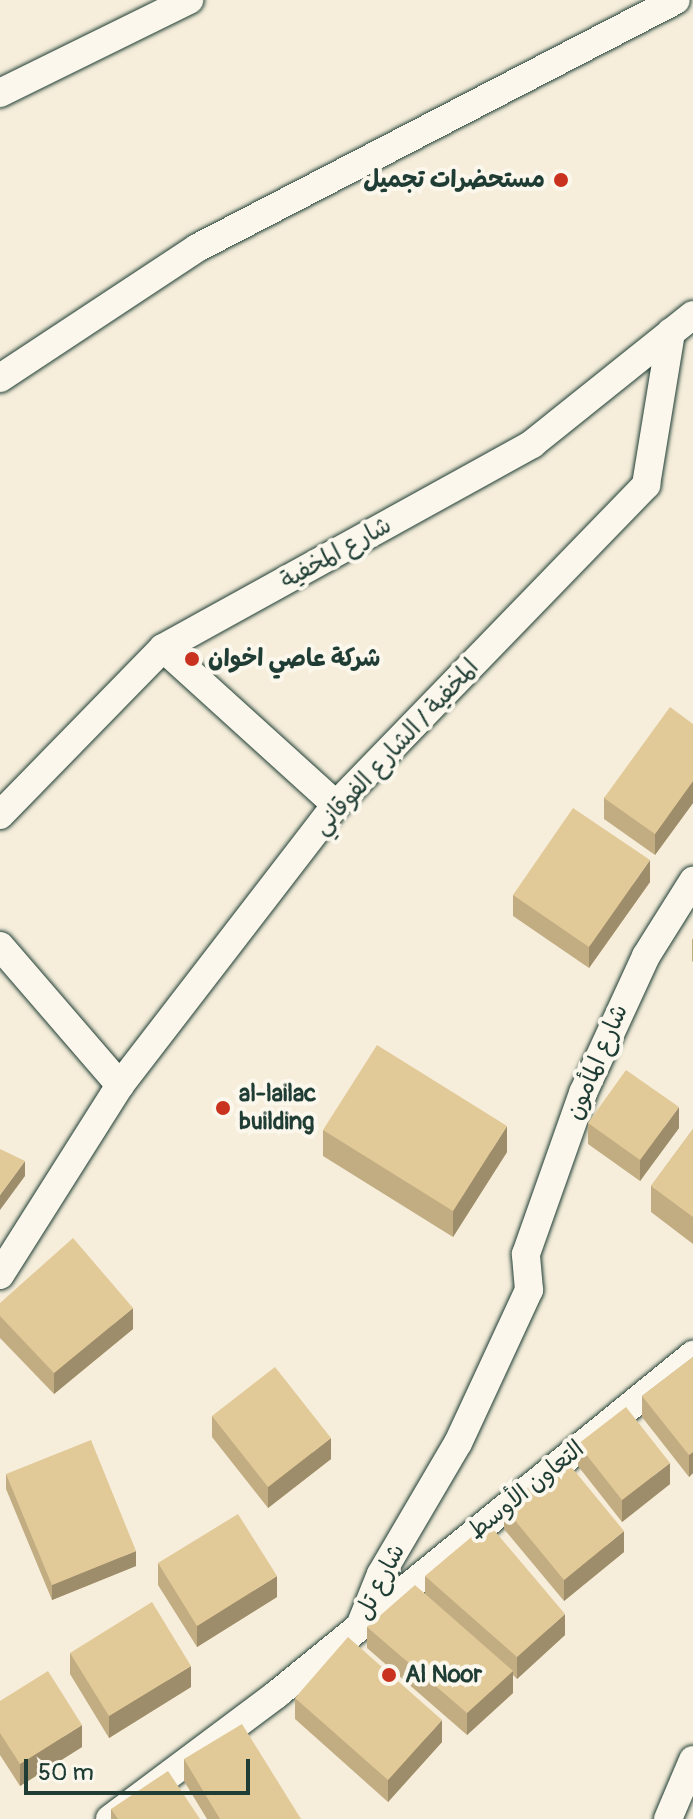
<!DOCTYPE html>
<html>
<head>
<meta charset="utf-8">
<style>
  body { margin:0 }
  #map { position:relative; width:693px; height:1819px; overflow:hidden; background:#f6eedb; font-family:Pangolin,"Playpen Sans Arabic",sans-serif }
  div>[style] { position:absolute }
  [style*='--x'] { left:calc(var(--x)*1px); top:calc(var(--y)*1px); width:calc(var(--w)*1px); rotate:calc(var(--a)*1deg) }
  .roads { filter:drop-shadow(0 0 2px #1f3d34) drop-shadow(0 0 2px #1f3d34) }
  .street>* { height:28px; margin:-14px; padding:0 14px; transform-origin:14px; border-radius:14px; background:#fbf7ec }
  .wall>* { inset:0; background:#c2ad83 }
  .shaded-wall>* { inset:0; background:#9e8d6a }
  .building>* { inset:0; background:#e2c998 }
  .dots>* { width:22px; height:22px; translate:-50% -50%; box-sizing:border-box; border:4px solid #fbf7ec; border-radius:50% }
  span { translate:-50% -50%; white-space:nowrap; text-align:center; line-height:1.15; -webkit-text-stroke:8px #fbf7ec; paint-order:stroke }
  .poi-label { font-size:24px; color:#1f3d34; font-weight:700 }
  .right { translate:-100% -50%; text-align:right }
  .left { translate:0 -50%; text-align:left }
  .street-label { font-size:24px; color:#1f3d34 }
  .scale { position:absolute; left:24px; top:1759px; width:226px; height:36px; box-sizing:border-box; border:4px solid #1f3d34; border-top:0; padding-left:10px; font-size:24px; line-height:28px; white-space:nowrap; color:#1f3d34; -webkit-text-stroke:6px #fbf7ec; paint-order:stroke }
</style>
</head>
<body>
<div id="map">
  <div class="roads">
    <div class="street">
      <i style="--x:0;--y:93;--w:211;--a:-26.2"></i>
      <i style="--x:0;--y:378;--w:236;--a:-33.4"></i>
      <i style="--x:197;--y:248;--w:539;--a:-27.37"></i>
      <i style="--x:163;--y:648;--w:234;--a:42.2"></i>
      <i style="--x:0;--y:815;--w:233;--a:-45.7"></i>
      <i style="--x:163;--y:648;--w:422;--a:-28.9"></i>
      <i style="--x:532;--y:444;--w:206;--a:-38.7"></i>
      <i style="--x:0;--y:946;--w:184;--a:49.2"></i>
      <i style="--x:0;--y:1275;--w:225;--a:-57.7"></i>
      <i style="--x:120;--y:1085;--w:354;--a:-52.4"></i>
      <i style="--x:336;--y:805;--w:446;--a:-45.9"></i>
      <i style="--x:646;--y:485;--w:155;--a:-80.7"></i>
      <i style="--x:360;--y:1626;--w:56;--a:-68"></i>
      <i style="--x:381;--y:1574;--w:152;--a:-59.6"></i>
      <i style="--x:458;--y:1443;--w:169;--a:-65.1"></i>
      <i style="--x:529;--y:1290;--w:36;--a:-95"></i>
      <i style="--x:526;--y:1254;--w:171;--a:-70.5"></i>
      <i style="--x:583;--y:1093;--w:151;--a:-65.3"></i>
      <i style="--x:646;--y:956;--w:89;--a:-57.9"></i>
      <i style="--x:110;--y:1819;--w:209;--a:-36.8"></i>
      <i style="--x:277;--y:1694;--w:537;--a:-39.18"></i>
      <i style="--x:668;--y:1819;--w:64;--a:-67"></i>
    </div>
  </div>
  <div class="wall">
    <i style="clip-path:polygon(693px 724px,693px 803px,655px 855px,604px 819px,604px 798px)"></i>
    <i style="clip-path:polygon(650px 882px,589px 968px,513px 916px,513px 895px)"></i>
    <i style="clip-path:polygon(693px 938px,693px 962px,692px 961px,692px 940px)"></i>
    <i style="clip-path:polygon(588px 1123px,679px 1128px,640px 1181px,588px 1144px)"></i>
    <i style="clip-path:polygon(693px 1129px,693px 1244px,651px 1212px,651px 1186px)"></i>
    <i style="clip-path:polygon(323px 1130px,507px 1152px,453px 1237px,323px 1156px)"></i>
    <i style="clip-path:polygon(0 1303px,133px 1329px,54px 1394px,0 1338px)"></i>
    <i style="clip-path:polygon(693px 1357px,693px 1473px,689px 1477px,642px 1417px,642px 1396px)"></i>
    <i style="clip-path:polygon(212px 1416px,331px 1459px,268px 1508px,212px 1437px)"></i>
    <i style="clip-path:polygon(578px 1444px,670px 1484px,622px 1522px,578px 1466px)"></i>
    <i style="clip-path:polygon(6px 1474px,136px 1566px,52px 1600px,6px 1489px)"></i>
    <i style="clip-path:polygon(504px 1507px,624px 1552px,564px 1601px,504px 1529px)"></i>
    <i style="clip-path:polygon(158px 1563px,277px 1597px,197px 1647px,158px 1585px)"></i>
    <i style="clip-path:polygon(425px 1576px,565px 1635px,517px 1679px,513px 1675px,513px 1693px,467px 1735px,367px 1648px,367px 1627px,425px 1594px)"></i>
    <i style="clip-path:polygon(70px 1653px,191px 1687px,109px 1738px,70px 1674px)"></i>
    <i style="clip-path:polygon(295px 1698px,442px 1742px,388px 1802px,295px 1719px)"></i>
    <i style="clip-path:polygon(0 1701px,82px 1747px,20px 1786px,0 1755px)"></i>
    <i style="clip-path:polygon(184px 1759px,301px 1819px,207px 1819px,184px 1781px)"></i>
    <i style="clip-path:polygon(111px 1809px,200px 1819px,111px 1819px)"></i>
  </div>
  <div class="shaded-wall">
    <i style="clip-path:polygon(693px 781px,693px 803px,655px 855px,655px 834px)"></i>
    <i style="clip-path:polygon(650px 860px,650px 882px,589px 968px,589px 947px)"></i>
    <i style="clip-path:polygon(679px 1107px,679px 1128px,640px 1181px,640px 1160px)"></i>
    <i style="clip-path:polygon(507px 1126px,507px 1152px,453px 1237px,453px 1211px)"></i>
    <i style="clip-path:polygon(25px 1161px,25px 1176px,0 1210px,0 1195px)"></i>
    <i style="clip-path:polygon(133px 1308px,133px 1329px,54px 1394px,54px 1373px)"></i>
    <i style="clip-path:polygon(331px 1438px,331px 1459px,268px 1508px,268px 1487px)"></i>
    <i style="clip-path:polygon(693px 1452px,693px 1473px,689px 1477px,689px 1455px)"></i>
    <i style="clip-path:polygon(670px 1463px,670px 1484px,622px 1522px,622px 1500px)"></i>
    <i style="clip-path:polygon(624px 1531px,624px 1552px,564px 1601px,564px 1580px)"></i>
    <i style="clip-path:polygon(136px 1551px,136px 1566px,52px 1600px,52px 1585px)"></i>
    <i style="clip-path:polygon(277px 1576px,277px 1597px,197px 1647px,197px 1626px)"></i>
    <i style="clip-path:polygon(565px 1614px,565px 1635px,517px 1679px,517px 1657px)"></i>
    <i style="clip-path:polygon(191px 1666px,191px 1687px,109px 1738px,109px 1716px)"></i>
    <i style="clip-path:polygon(513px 1671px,513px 1693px,467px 1735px,467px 1713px)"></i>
    <i style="clip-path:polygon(442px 1720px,442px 1742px,388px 1802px,388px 1780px)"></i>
    <i style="clip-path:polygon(82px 1725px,82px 1747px,20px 1786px,20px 1764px)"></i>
  </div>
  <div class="building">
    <i style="clip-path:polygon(670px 707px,693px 724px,693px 781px,655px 834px,604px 798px)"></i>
    <i style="clip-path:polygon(573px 808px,650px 860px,589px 947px,513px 895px)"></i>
    <i style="clip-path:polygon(377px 1045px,507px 1126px,453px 1211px,323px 1130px)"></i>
    <i style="clip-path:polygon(626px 1070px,679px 1107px,640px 1160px,588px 1123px)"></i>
    <i style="clip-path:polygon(693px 1129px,693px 1217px,651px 1186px)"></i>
    <i style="clip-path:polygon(0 1149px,25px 1161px,0 1195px)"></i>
    <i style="clip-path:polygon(73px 1238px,133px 1308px,54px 1373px,0 1316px,0 1303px)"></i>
    <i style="clip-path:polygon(693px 1357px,693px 1452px,689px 1455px,642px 1396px)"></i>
    <i style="clip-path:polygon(275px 1367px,331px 1438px,268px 1487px,212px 1416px)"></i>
    <i style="clip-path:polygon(626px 1407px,670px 1463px,622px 1500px,578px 1444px)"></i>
    <i style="clip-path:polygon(91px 1440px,136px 1551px,52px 1585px,6px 1474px)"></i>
    <i style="clip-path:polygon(564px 1458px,624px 1531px,564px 1580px,504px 1507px)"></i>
    <i style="clip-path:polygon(238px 1514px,277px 1576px,197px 1626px,158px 1563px)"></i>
    <i style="clip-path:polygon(488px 1523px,565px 1614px,517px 1657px,425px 1576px)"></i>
    <i style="clip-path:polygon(415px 1585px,513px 1671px,467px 1713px,367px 1627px)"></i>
    <i style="clip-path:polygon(152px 1602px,191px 1666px,109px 1716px,70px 1653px)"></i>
    <i style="clip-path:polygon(348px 1637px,442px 1720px,388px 1780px,295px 1698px)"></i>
    <i style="clip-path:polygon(48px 1671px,82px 1725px,20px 1764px,0 1733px,0 1701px)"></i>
    <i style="clip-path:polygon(242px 1724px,301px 1819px,220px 1819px,184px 1759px)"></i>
    <i style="clip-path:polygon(168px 1771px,200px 1819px,118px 1819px,111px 1809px)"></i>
  </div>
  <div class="dots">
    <i style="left:561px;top:180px;background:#c8321e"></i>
    <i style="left:192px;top:659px;background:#c8321e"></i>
    <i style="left:223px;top:1108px;background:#c8321e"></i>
    <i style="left:389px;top:1675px;background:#c8321e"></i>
  </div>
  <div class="poi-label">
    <span class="right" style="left:545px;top:180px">مستحضرات تجميل</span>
    <span class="left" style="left:208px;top:659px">شركة عاصي اخوان</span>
    <span class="left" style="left:239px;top:1108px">al-lailac<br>building</span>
    <span class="left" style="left:405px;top:1675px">Al Noor</span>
  </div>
  <div class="street-label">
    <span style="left:336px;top:553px;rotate:-29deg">شارع المخفية</span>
    <span style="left:396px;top:747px;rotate:-47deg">المخفية / الشارع الفوقاني</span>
    <span style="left:597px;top:1062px;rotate:-67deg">شارع المأمون</span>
    <span style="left:526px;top:1490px;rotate:-39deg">التعاون الأوسط</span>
    <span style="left:380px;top:1582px;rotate:-63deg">شارع تل</span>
  </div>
  <div class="scale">50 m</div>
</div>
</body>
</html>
